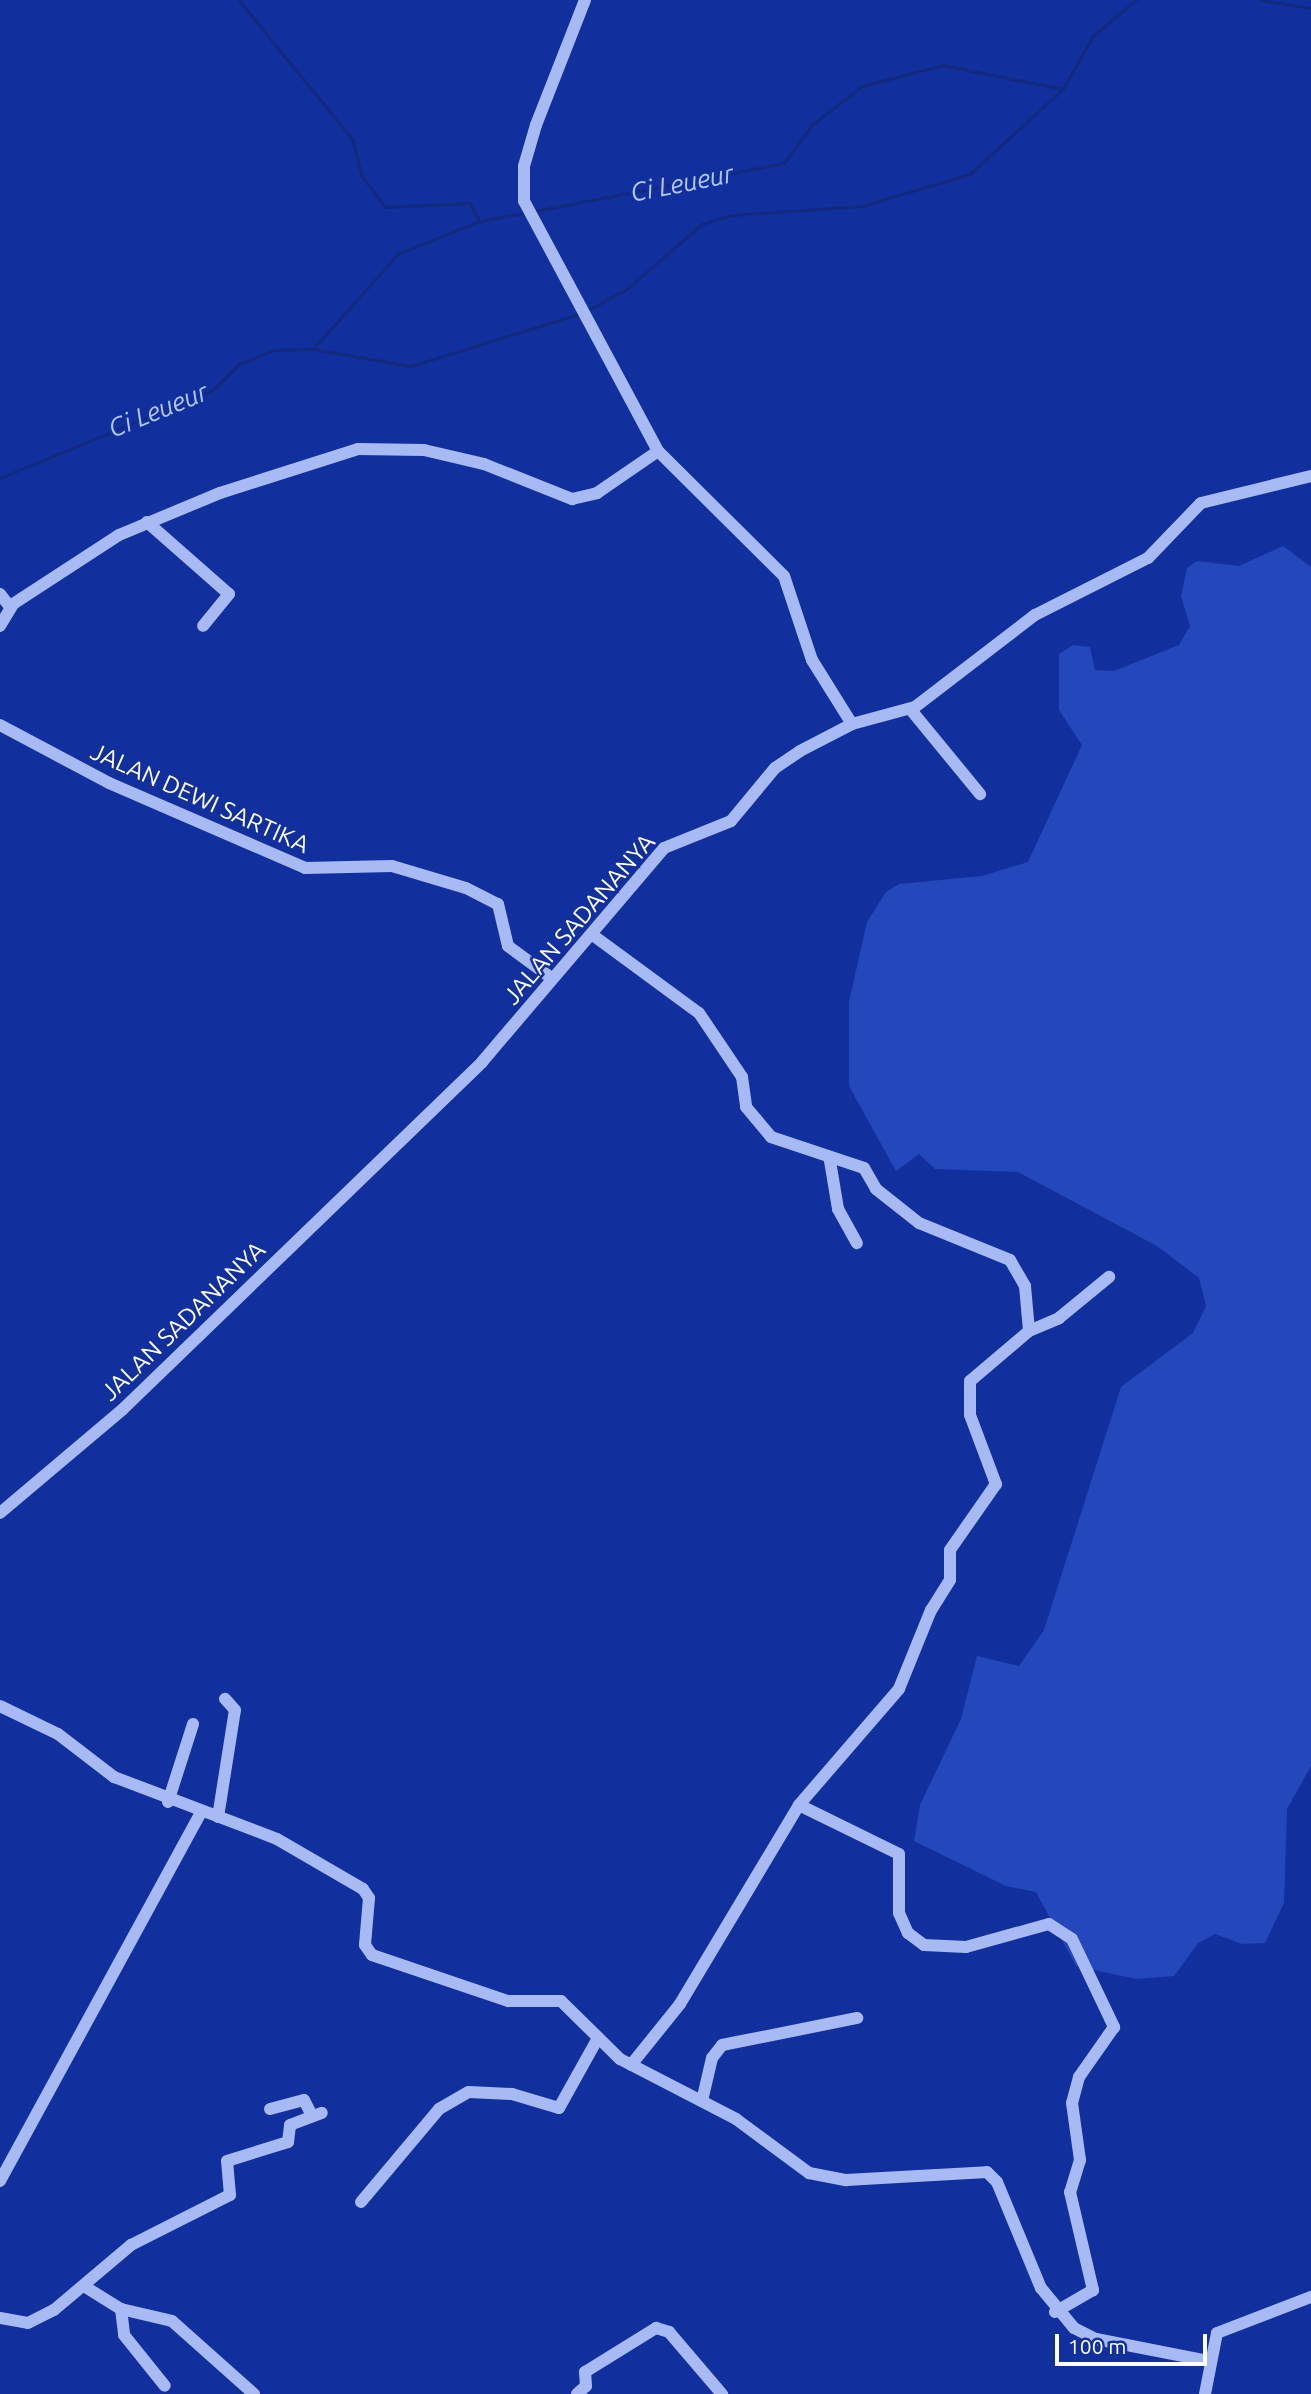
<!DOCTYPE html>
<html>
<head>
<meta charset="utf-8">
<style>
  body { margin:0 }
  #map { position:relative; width:1311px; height:2394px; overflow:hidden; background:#12309d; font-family:Ubuntu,sans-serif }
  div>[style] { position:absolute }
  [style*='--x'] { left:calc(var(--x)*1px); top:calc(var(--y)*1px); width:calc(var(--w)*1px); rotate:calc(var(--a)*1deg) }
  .green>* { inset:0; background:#2547bc }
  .stream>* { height:2.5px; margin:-1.25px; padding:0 1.25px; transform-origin:1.25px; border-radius:1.25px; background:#12297e }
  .minor>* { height:12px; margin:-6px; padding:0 6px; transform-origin:6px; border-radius:6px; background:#a8baf4 }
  span { translate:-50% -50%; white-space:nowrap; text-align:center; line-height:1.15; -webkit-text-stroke:5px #12309d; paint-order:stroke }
  .street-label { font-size:24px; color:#fff }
  .water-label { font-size:26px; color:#b5c5fb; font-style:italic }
  .scale { position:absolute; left:1055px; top:2334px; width:152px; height:32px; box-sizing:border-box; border:4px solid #fff; border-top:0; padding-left:9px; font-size:21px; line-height:24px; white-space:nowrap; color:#fff; -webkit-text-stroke:5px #12309d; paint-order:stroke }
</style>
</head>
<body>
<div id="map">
  <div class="green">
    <i style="clip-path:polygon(1283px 546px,1311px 567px,1311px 1766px,1287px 1809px,1284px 1903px,1265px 1943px,1242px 1944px,1215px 1934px,1198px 1943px,1174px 1976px,1136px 1979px,1076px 1966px,1036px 1892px,1006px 1886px,914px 1841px,920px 1805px,961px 1719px,977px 1656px,1019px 1666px,1044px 1630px,1121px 1387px,1193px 1333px,1206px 1306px,1199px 1278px,1157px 1246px,1018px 1172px,935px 1169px,919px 1154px,896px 1171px,849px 1086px,849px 1002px,867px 922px,886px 892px,899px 884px,982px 876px,1028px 862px,1082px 745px,1059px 710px,1059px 654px,1073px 645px,1090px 647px,1095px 670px,1114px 671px,1179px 645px,1190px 626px,1181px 596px,1187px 568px,1197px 561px,1239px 566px)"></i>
  </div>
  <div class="stream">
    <i style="--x:239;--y:0;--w:181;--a:50.8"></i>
    <i style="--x:353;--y:140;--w:37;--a:76"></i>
    <i style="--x:362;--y:176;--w:39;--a:53"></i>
    <i style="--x:385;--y:207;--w:85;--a:-2.7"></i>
    <i style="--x:470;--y:203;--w:21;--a:61"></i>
    <i style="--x:1261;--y:0;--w:51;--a:9.1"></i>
    <i style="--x:535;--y:211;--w:254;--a:-10.9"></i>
    <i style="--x:784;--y:163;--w:47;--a:-53.6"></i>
    <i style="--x:812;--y:125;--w:63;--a:-38"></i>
    <i style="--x:862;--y:86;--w:84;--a:-14.5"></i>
    <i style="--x:943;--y:65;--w:122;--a:11.3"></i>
    <i style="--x:588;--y:310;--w:44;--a:-28.3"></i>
    <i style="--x:627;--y:289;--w:99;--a:-40.9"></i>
    <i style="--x:702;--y:224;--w:31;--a:-17"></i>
    <i style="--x:732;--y:215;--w:130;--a:-4"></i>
    <i style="--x:862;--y:206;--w:113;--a:-16.5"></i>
    <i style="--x:970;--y:174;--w:126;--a:-42.4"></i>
    <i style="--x:1063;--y:89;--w:61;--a:-60.5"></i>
    <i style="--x:1093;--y:36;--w:56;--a:-39.9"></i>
    <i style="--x:313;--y:349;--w:127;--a:-48.2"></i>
    <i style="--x:398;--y:254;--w:88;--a:-21.9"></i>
    <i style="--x:480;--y:221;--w:46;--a:-10.1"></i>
    <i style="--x:0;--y:478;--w:230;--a:-22.4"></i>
    <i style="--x:213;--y:390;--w:35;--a:-45"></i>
    <i style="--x:238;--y:365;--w:38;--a:-23"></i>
    <i style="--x:273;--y:350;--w:40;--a:-1.4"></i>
    <i style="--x:313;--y:349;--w:99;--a:9.8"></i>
    <i style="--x:411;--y:366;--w:176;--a:-17.2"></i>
  </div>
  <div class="minor">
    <i style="--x:585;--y:0;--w:134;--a:111.4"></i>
    <i style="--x:536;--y:125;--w:43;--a:106.3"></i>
    <i style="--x:524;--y:166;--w:35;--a:90"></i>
    <i style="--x:524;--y:201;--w:284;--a:61.8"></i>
    <i style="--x:658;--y:451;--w:177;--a:44.8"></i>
    <i style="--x:784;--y:576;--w:89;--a:71.6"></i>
    <i style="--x:812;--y:660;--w:75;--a:58"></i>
    <i style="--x:147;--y:522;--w:109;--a:41.3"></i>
    <i style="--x:229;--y:594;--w:41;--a:129.1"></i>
    <i style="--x:0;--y:594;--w:16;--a:52"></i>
    <i style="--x:0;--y:626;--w:26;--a:-59"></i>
    <i style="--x:13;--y:604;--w:126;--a:-33.1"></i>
    <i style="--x:119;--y:535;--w:109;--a:-22.6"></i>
    <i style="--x:220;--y:493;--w:145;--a:-17.7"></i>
    <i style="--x:358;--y:449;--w:66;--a:0.9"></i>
    <i style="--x:424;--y:450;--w:62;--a:13.1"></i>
    <i style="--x:484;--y:464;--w:95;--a:21.7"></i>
    <i style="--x:572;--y:499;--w:26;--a:-13"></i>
    <i style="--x:597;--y:493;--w:74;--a:-34.5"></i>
    <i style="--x:911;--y:710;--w:109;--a:50.6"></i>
    <i style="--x:0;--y:725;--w:123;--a:28"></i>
    <i style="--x:109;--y:783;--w:214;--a:23.4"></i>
    <i style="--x:305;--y:868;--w:87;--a:-1.3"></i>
    <i style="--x:392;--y:866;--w:77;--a:16.6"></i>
    <i style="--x:466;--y:888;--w:36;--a:27"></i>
    <i style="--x:498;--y:904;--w:43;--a:76.6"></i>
    <i style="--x:508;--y:946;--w:52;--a:36.4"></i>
    <i style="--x:594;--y:936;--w:130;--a:36.3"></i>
    <i style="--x:699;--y:1013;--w:77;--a:56.1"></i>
    <i style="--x:742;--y:1077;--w:30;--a:82"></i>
    <i style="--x:746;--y:1107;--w:39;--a:50"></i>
    <i style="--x:771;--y:1137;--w:98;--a:18.4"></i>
    <i style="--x:864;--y:1168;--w:24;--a:60"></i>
    <i style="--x:876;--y:1189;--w:55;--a:38.3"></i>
    <i style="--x:919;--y:1223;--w:98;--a:22.1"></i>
    <i style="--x:1010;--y:1260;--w:30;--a:60"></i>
    <i style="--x:1025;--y:1286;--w:45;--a:84.9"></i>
    <i style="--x:1029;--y:1331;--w:77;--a:139.7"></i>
    <i style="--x:970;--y:1381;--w:34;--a:90"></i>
    <i style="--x:970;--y:1415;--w:74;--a:69.4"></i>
    <i style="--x:996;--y:1484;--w:80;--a:124.9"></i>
    <i style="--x:950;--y:1550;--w:30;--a:90"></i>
    <i style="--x:950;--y:1580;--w:36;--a:122"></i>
    <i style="--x:931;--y:1610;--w:85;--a:112.1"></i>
    <i style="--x:899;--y:1689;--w:153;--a:130.8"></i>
    <i style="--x:799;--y:1805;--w:232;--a:120.9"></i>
    <i style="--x:680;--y:2004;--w:78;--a:128.8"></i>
    <i style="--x:830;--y:1161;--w:49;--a:80.5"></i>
    <i style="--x:838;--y:1209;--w:39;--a:61"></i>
    <i style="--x:1029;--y:1331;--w:33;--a:-23"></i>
    <i style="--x:1059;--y:1318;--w:65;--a:-39.4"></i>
    <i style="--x:0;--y:1513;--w:161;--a:-40.2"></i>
    <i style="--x:123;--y:1409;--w:499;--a:-44"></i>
    <i style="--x:482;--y:1062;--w:281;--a:-49.6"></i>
    <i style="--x:664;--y:848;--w:72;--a:-21.9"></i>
    <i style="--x:731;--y:821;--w:69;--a:-50.3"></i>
    <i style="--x:775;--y:768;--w:30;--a:-34"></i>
    <i style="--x:800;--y:751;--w:59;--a:-27.4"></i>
    <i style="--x:852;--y:724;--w:65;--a:-15.1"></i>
    <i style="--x:915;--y:707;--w:151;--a:-37.5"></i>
    <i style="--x:1035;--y:615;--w:127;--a:-26.8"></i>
    <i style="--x:1148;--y:558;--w:76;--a:-46.1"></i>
    <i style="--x:1201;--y:503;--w:113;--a:-13.8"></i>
    <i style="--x:0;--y:1706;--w:64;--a:25.8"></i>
    <i style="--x:58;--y:1734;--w:71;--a:37.5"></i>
    <i style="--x:114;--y:1777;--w:174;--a:20.8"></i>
    <i style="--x:277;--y:1839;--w:99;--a:30.2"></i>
    <i style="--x:363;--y:1889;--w:11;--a:56"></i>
    <i style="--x:369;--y:1898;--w:47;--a:94.9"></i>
    <i style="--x:365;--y:1945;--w:12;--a:55"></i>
    <i style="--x:372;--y:1955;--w:144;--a:18.7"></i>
    <i style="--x:508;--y:2001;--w:53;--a:0"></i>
    <i style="--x:561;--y:2001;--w:83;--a:44.5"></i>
    <i style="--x:620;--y:2059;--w:131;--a:27.3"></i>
    <i style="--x:736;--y:2119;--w:91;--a:36.5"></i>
    <i style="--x:809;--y:2173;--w:38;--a:11"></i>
    <i style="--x:846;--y:2180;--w:141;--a:-3.2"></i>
    <i style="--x:987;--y:2172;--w:14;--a:45"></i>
    <i style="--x:997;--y:2182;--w:115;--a:67.5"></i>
    <i style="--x:1041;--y:2288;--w:52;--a:50.5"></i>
    <i style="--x:1074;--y:2328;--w:25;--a:27"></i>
    <i style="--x:1096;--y:2339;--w:114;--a:11.1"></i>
    <i style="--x:168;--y:1802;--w:82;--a:-72.2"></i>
    <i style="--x:799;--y:1805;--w:111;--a:26.1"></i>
    <i style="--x:899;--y:1854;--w:59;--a:90"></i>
    <i style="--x:899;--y:1913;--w:22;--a:66"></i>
    <i style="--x:908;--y:1933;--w:20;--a:37"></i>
    <i style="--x:924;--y:1945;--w:42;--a:2.7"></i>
    <i style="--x:966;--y:1947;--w:86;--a:-15.5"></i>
    <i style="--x:1049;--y:1924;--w:27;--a:33"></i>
    <i style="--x:1072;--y:1939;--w:98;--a:64.5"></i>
    <i style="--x:1114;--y:2027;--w:61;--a:125"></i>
    <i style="--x:1079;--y:2077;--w:27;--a:105"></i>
    <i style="--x:1072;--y:2103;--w:58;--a:82"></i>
    <i style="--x:1080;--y:2160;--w:34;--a:107"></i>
    <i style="--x:1070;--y:2192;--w:101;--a:76.8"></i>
    <i style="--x:1093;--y:2290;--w:44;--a:149.9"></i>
    <i style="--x:218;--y:1817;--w:108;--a:-81"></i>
    <i style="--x:235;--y:1710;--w:15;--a:-132"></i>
    <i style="--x:702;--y:2101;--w:44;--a:-76.9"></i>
    <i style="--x:712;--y:2058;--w:16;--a:-52"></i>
    <i style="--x:722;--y:2045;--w:138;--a:-11.3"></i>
    <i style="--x:270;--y:2109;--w:35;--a:-15"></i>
    <i style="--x:304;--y:2100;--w:18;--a:63"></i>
    <i style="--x:0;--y:2181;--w:420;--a:-61.4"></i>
    <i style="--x:361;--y:2202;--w:121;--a:-50"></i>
    <i style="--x:439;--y:2109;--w:34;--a:-30"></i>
    <i style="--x:469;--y:2092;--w:43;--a:2.7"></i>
    <i style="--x:512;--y:2094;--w:49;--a:16.6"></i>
    <i style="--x:559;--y:2108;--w:80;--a:-60.9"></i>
    <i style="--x:87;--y:2288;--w:40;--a:32"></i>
    <i style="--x:121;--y:2309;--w:52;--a:13.2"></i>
    <i style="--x:172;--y:2321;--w:110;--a:41.7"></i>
    <i style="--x:121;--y:2309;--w:26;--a:83"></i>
    <i style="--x:124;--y:2335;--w:65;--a:51.2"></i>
    <i style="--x:0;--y:2318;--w:28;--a:10"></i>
    <i style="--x:28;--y:2323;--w:29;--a:-27"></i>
    <i style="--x:54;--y:2310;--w:101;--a:-40.2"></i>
    <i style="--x:131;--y:2245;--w:111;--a:-26.8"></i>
    <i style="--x:230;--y:2195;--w:34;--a:-95"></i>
    <i style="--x:227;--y:2161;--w:64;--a:-17.3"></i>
    <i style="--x:288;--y:2142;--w:17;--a:-83"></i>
    <i style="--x:290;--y:2125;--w:34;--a:-21"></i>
    <i style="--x:577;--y:2394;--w:12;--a:-42"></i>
    <i style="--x:586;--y:2386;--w:14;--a:-94"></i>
    <i style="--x:585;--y:2372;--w:84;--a:-31.8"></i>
    <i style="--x:656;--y:2328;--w:14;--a:17"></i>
    <i style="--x:669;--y:2332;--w:82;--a:49.5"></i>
    <i style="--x:1205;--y:2394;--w:62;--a:-78.9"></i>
    <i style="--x:1217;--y:2333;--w:101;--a:-21"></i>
  </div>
  <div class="street-label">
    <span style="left:200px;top:798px;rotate:24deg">JALAN DEWI SARTIKA</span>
    <span style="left:579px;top:919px;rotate:-49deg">JALAN SADANANYA</span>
    <span style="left:183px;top:1321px;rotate:-44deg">JALAN SADANANYA</span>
  </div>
  <div class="water-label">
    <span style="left:682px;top:183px;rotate:-11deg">Ci Leueur</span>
    <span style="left:158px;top:410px;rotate:-22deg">Ci Leueur</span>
  </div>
  <div class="scale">100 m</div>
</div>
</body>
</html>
